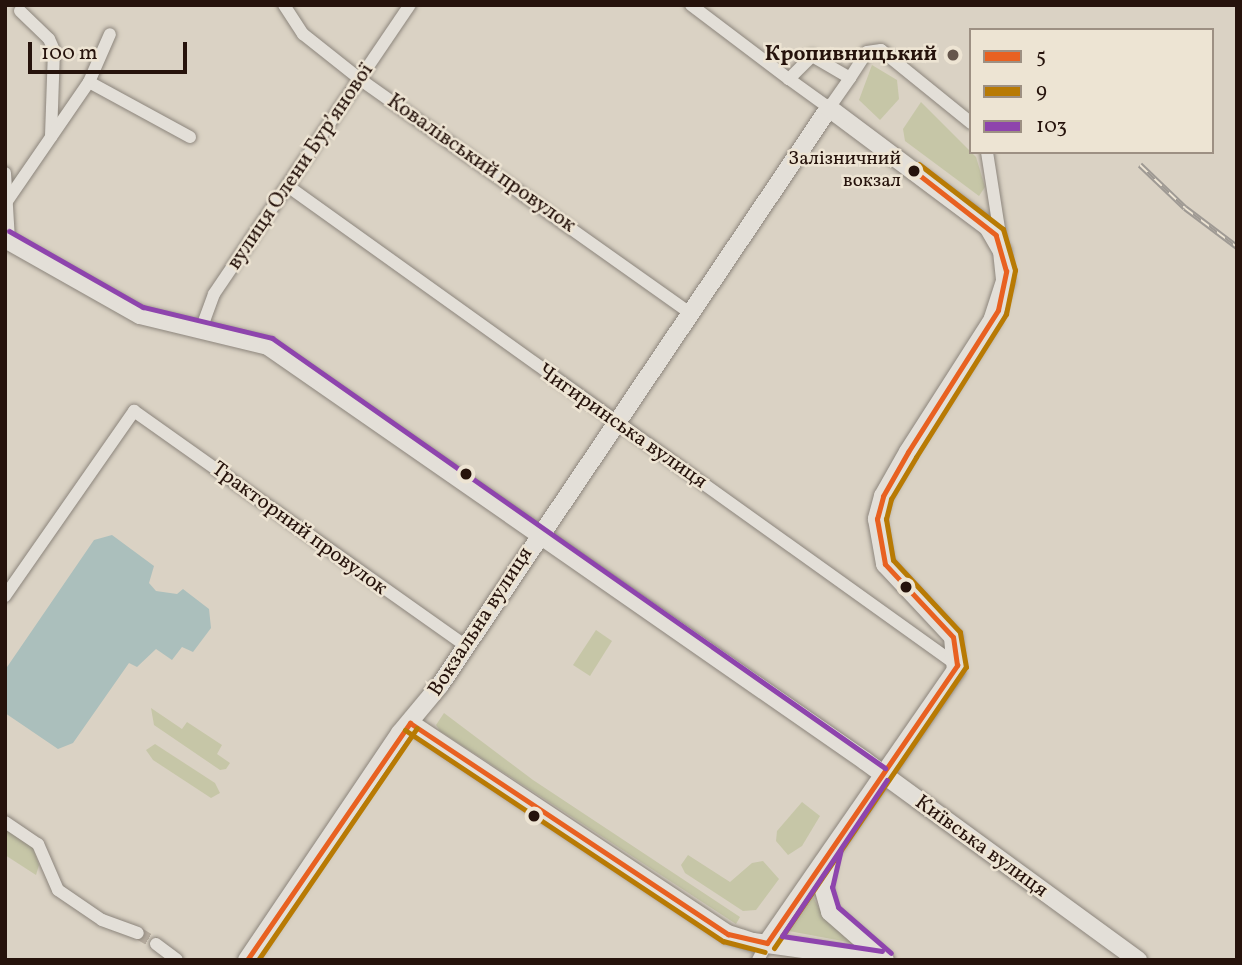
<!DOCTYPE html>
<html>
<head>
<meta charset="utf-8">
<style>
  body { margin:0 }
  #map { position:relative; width:1242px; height:965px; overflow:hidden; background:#dad2c4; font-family:Vollkorn,serif }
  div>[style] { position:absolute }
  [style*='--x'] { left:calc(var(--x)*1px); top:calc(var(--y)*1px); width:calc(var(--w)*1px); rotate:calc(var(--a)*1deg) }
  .green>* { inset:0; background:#c6c6a7 }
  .water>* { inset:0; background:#abbfbc }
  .street-tunnel>* { height:12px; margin-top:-6px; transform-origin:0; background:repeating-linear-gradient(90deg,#b6ac9f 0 12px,transparent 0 18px) }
  .roads { filter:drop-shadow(0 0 2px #8c857c) drop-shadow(0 0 2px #8c857c) }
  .street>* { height:12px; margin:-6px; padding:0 6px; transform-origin:6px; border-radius:6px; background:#e3dfd8 }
  .secondary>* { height:18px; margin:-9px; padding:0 9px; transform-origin:9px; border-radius:9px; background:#e3dfd8 }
  .rail>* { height:6px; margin-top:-3px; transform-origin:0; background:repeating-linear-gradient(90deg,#ede4d3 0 10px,#9f9a94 0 20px); box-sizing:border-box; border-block:2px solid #9f9a94 }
  .bus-1>* { height:5px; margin:-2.5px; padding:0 2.5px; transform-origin:2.5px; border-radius:2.5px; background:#e86121 }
  .bus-2>* { height:5px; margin:-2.5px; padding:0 2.5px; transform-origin:2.5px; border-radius:2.5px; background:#b87a04 }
  .bus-3>* { height:5px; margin:-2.5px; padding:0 2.5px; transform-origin:2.5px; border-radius:2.5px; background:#8e44ad }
  .dots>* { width:19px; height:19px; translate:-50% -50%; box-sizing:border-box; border:4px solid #ede4d3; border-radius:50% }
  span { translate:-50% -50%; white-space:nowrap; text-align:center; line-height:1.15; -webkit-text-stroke:5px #ede4d3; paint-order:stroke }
  .bus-label { font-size:19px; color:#26130c }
  .right { translate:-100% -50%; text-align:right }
  .poi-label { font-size:21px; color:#26130c; font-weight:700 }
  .street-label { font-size:21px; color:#26130c }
  .frame { position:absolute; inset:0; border:7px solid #26130c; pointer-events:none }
  .legend { position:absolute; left:969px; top:28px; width:245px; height:126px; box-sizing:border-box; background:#ede4d3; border:2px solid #9d9083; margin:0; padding:9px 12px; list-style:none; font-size:21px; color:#26130c }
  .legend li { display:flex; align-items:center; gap:14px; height:35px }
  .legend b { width:35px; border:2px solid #9d9083 }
  .scale { position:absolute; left:28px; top:42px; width:159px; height:32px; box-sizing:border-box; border:4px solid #26130c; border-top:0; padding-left:9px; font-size:21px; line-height:24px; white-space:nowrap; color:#26130c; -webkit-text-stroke:5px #ede4d3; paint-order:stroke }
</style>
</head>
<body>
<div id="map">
  <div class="green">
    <i style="clip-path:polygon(872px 65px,897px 80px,899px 99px,880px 120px,859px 100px)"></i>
    <i style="clip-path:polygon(921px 102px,976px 157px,985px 187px,979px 196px,905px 141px,903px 129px)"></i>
    <i style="clip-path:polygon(596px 630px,612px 641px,590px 676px,573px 665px)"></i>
    <i style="clip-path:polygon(151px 708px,182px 729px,187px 722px,222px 745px,217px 754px,230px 763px,226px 769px,220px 770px,154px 725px)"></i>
    <i style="clip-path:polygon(444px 713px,533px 780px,740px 917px,736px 924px,440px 731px,436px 725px)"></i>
    <i style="clip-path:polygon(155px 744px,215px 783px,220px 793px,211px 798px,153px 760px,146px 750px)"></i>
    <i style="clip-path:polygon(802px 802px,820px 816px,802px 846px,788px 855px,776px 841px,777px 831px)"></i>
    <i style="clip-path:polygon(5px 826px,33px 848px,39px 865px,36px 875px,5px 855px)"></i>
    <i style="clip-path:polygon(688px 855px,730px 882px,752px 863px,763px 861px,779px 879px,756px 910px,743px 911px,685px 873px,681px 865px)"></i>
    <i style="clip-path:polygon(813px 897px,823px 916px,853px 943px,789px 931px)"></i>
  </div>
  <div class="water">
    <i style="clip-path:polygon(112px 535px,154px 566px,149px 583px,156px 591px,177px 594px,183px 589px,209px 609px,211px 628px,193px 652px,182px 647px,172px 660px,156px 649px,137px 667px,129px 663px,73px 743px,58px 749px,5px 713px,5px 670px,94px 540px)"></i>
  </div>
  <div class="street-tunnel">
    <i style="--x:138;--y:933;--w:21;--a:31"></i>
  </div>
  <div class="roads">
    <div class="street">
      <i style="--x:284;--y:5;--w:35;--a:57"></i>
      <i style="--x:303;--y:34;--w:74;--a:38.4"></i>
      <i style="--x:361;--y:80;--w:402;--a:35.3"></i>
      <i style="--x:691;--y:5;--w:123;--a:37.1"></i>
      <i style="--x:789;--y:79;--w:49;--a:35.9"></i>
      <i style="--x:829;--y:108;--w:37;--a:-55"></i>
      <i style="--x:850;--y:78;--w:44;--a:-149.9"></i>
      <i style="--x:812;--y:56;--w:33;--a:135"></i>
      <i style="--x:20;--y:11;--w:40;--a:44"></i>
      <i style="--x:49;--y:39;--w:12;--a:66"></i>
      <i style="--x:54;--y:50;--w:87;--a:92"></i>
      <i style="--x:850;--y:78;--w:31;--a:-57"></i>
      <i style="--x:867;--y:52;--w:14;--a:-8"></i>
      <i style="--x:881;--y:50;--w:116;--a:39"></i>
      <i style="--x:89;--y:82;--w:115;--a:28.6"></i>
      <i style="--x:987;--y:152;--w:97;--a:81.1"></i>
      <i style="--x:5;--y:173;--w:68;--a:86.6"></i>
      <i style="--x:289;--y:187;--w:821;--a:35.59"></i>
      <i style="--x:5;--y:204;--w:148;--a:-55.5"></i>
      <i style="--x:89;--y:82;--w:52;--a:-66.4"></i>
      <i style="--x:200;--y:332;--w:40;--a:-69.8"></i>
      <i style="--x:214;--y:294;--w:349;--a:-55.9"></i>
      <i style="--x:5;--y:596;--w:226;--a:-55.1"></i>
      <i style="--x:134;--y:411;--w:407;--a:35.3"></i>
      <i style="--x:5;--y:822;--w:40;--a:34"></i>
      <i style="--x:38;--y:844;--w:50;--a:66.5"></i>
      <i style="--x:58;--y:890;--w:53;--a:34.3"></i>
      <i style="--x:102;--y:920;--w:38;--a:20"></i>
      <i style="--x:156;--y:944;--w:26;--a:37"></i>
      <i style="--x:758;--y:960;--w:19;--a:-62"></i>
    </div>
    <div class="secondary">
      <i style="--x:5;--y:239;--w:155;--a:29.4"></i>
      <i style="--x:140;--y:315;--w:132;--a:13.6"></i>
      <i style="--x:268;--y:346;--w:727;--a:34.8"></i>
      <i style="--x:865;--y:761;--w:338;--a:36.1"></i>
      <i style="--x:410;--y:723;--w:382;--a:33.6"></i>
      <i style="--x:728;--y:934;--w:26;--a:18"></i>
      <i style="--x:753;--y:942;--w:129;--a:8"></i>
      <i style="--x:829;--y:857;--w:31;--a:101"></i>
      <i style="--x:823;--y:887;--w:26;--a:74"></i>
      <i style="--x:830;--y:912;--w:73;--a:41.1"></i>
      <i style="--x:247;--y:960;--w:274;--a:-56"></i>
      <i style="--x:400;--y:733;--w:62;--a:-50.2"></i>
      <i style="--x:440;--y:685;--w:696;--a:-56.01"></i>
      <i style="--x:829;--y:108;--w:199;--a:36.8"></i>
      <i style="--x:988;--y:227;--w:28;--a:60"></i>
      <i style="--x:1002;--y:251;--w:30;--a:84"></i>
      <i style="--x:1005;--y:281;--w:40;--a:108"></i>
      <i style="--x:993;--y:319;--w:158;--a:122.6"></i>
      <i style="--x:908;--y:452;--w:51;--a:119.6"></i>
      <i style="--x:883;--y:496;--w:24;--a:105"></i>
      <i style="--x:877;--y:519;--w:46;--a:79.9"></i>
      <i style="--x:885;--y:564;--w:100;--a:47"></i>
      <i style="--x:953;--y:637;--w:33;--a:85"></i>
      <i style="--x:956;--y:670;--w:332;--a:124.7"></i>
    </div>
  </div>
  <div class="rail">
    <i style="--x:1140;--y:165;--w:62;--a:43.7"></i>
    <i style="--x:1185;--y:208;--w:65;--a:36.9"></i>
  </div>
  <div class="bus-1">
    <i style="--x:410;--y:723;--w:382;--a:33.6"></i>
    <i style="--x:728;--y:934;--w:40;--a:13"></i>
    <i style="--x:767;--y:943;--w:337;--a:-55.6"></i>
    <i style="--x:957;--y:665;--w:28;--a:-98"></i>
    <i style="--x:953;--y:637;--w:100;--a:-133"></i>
    <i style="--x:885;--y:564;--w:46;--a:-100.1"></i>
    <i style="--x:877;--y:519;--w:24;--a:-75"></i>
    <i style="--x:883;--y:496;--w:51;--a:-60.4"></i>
    <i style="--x:908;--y:452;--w:168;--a:-57.6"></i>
    <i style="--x:998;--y:310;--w:40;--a:-78"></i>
    <i style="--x:1006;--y:271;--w:37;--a:-106"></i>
    <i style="--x:996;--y:235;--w:104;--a:-142"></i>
    <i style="--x:247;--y:960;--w:288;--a:-55.5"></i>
  </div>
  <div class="bus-2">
    <i style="--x:405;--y:730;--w:382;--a:33.6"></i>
    <i style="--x:723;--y:941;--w:43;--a:14.7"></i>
    <i style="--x:774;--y:948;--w:340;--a:-55.7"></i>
    <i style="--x:966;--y:667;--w:36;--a:-100"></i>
    <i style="--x:960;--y:632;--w:98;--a:-132.9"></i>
    <i style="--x:893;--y:560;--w:42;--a:-99.7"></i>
    <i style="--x:886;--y:519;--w:21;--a:-76"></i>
    <i style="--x:891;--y:499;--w:49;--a:-59.2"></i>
    <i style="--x:916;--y:457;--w:169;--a:-57.8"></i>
    <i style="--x:1006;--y:314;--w:45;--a:-78.4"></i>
    <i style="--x:1015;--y:270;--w:43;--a:-106.3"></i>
    <i style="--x:1003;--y:229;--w:106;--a:-142.3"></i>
    <i style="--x:258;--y:960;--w:281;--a:-55.6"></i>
  </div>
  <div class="bus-3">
    <i style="--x:9;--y:231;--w:154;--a:29.6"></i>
    <i style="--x:143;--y:307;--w:133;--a:13.5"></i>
    <i style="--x:272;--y:338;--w:749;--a:35.05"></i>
    <i style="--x:841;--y:849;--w:39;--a:103"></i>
    <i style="--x:832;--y:887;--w:21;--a:73"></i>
    <i style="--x:838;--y:907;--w:70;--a:41"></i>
    <i style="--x:882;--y:951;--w:101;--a:-171.5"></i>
    <i style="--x:782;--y:936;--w:188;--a:-56.1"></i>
  </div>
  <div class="dots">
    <i style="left:953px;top:55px;background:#65564c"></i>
    <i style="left:914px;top:171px;background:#26130c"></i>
    <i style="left:466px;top:474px;background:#26130c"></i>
    <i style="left:906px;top:587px;background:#26130c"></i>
    <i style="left:534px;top:816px;background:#26130c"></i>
  </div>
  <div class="bus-label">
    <span class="right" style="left:901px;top:171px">Залізничний<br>вокзал</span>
  </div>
  <div class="poi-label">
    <span class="right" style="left:937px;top:55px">Кропивницький</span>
  </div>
  <div class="street-label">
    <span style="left:481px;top:164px;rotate:35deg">Ковалівський провулок</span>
    <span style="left:301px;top:167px;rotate:-56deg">вулиця Олени Бурʼянової</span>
    <span style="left:622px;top:427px;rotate:35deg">Чигиринська вулиця</span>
    <span style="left:299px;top:529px;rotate:36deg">Тракторний провулок</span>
    <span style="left:481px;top:622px;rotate:-57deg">Вокзальна вулиця</span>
    <span style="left:981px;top:847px;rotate:36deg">Київська вулиця</span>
  </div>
  <div class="frame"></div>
  <ul class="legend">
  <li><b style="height:9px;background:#e86121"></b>5</li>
  <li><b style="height:9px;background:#b87a04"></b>9</li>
  <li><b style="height:9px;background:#8e44ad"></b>103</li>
  </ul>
  <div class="scale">100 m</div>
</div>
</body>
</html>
